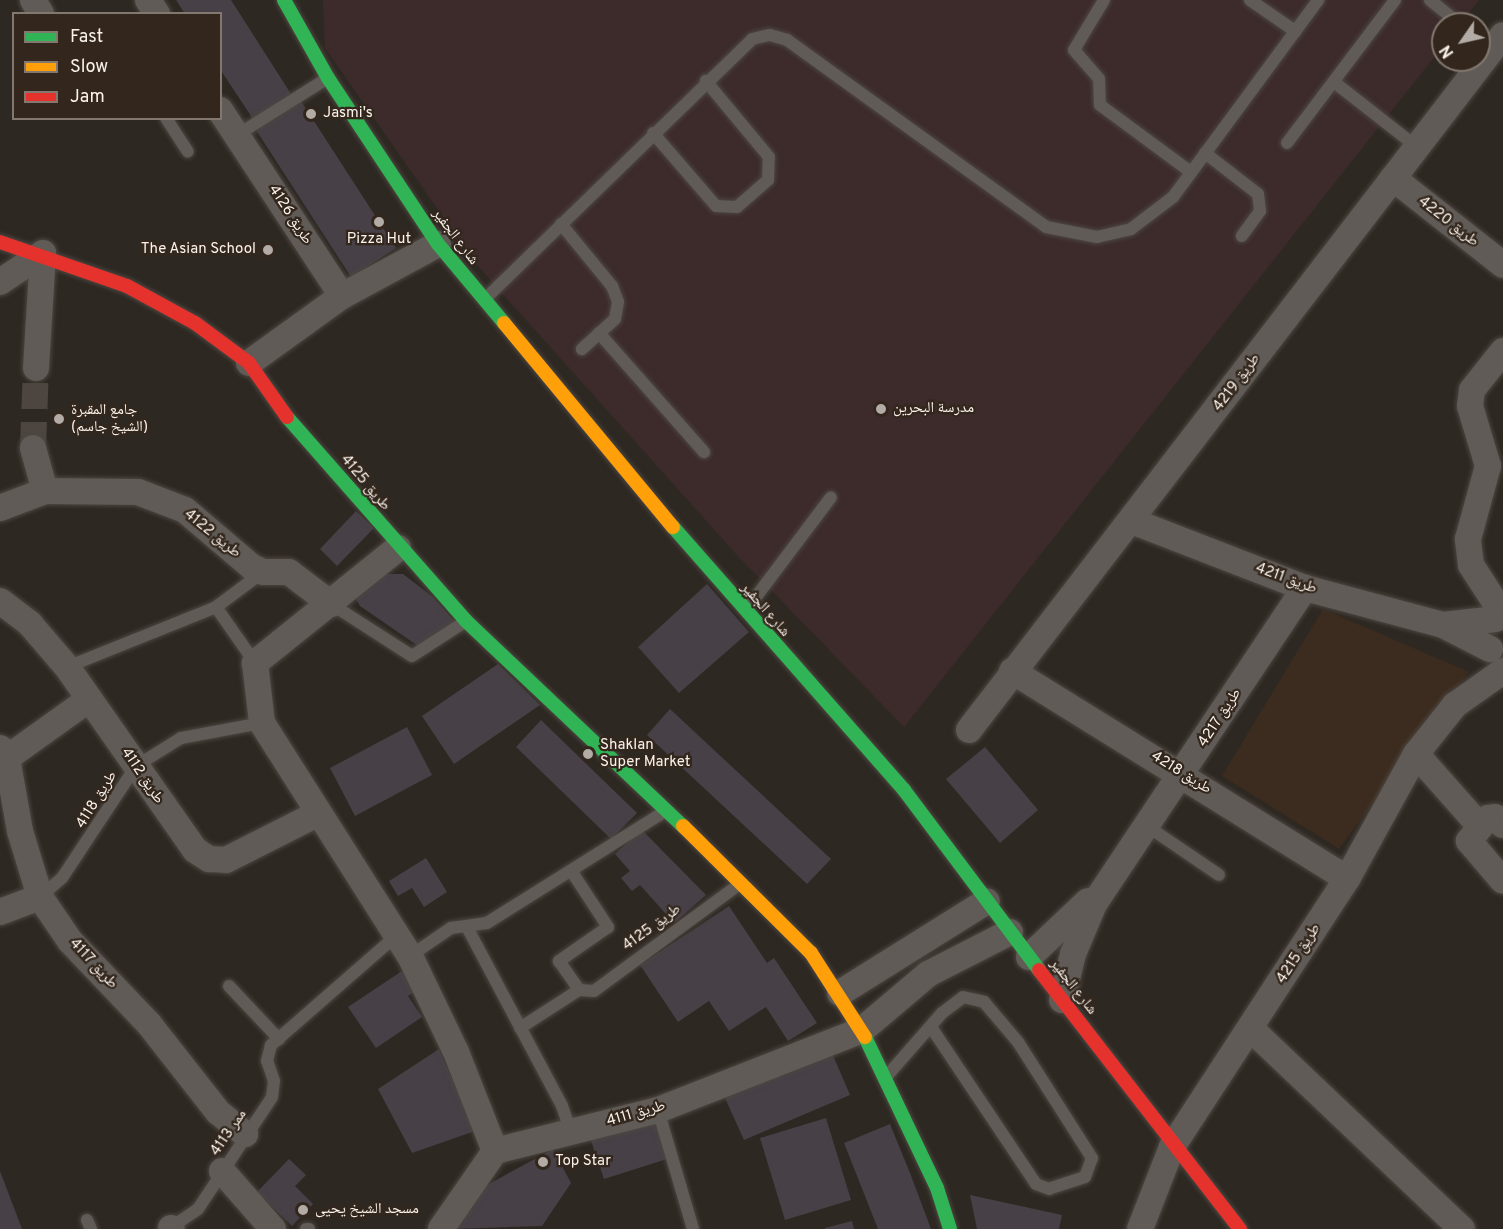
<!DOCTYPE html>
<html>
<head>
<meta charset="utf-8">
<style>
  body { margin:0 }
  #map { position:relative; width:1503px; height:1229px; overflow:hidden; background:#2e2822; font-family:Overpass,"Noto Naskh Arabic",sans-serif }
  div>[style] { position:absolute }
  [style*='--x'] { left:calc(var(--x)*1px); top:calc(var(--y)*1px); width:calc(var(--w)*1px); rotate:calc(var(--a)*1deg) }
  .built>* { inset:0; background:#3c2c1f }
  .industrial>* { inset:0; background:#3d2b2c }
  .building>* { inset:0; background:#474047 }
  .street-tunnel>* { height:26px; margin-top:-13px; transform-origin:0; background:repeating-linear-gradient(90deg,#4d4640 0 26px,transparent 0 39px) }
  .roads { filter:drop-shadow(0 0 2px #4c4641) drop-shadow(0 0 2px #4c4641) }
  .lane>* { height:12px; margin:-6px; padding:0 6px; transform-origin:6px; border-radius:6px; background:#605b56 }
  .street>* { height:26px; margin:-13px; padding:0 13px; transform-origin:13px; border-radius:13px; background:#605b56 }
  .fast>* { height:14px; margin:-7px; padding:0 7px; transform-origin:7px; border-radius:7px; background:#30b455 }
  .slow>* { height:14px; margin:-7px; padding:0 7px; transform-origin:7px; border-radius:7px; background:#ff9f0a }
  .jam>* { height:14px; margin:-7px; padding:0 7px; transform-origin:7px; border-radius:7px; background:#e5322d }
  .dots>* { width:16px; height:16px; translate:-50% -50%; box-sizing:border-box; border:3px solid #33271d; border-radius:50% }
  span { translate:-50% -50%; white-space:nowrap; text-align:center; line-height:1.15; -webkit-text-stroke:4.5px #33271d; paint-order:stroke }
  .poi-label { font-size:15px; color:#faf2eb }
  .left { translate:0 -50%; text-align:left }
  .right { translate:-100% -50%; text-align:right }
  .street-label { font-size:15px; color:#faf2eb }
  .legend { position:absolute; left:12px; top:12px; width:210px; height:108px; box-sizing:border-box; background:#33271d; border:2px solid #83786f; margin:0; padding:8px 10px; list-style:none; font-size:18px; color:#faf2eb }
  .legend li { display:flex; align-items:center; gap:12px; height:30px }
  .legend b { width:30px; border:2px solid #83786f }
  .north { position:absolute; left:1431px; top:12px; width:60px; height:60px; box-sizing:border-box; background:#33271d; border:2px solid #83786f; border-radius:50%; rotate:236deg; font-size:16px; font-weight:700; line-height:24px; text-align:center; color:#faf2eb }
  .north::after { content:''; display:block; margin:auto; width:21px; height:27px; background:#b3aba5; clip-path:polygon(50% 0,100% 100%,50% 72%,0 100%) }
</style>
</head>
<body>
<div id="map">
  <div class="built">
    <i style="clip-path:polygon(1323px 609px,1469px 672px,1339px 849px,1222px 776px)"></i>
  </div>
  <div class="industrial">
    <i style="clip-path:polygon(323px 0,1479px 0,1460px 24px,1443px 24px,1443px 46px,904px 727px,736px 554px,476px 264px,325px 48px)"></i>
  </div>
  <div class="building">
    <i style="clip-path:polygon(176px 0,231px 0,291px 94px,253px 119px,220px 69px,220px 14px,185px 14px)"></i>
    <i style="clip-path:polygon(301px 101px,396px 248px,351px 277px,256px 130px)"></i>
    <i style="clip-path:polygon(356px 511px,374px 528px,337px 566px,320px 549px)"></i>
    <i style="clip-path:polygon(383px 574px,403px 574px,433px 597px,456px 623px,421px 648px,360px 606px,353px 594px)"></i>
    <i style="clip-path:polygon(707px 584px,749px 632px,679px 693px,638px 647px)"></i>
    <i style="clip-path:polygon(498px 664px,540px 705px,454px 764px,422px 716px)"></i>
    <i style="clip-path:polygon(670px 709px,831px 859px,807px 884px,647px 735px)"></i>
    <i style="clip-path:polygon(541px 720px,637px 813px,611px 839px,516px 747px)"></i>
    <i style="clip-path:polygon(407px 727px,432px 775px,355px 816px,330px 768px)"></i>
    <i style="clip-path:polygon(985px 747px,1038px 810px,1000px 843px,946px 779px)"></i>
    <i style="clip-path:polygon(642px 830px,706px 895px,674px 923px,640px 885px,632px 891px,621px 878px,630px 871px,615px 854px)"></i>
    <i style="clip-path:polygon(426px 858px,447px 892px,424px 907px,412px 888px,398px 896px,389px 881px)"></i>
    <i style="clip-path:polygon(729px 906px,767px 963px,774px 958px,817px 1023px,788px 1041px,766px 1007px,729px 1031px,709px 1001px,678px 1022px,640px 965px)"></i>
    <i style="clip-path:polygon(405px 969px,418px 989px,408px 996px,422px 1017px,376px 1048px,348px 1007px)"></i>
    <i style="clip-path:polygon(439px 1049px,475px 1131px,412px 1153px,378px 1089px)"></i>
    <i style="clip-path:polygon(832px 1053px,850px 1095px,744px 1140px,725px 1098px)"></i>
    <i style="clip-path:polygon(655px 1116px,667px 1159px,604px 1179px,590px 1138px)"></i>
    <i style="clip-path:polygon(826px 1118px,851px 1200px,785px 1220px,760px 1138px)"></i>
    <i style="clip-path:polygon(890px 1124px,910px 1173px,931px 1229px,878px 1229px,844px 1143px)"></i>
    <i style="clip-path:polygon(553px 1149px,571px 1183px,542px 1226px,451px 1229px,476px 1191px)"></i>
    <i style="clip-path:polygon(289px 1159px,306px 1175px,295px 1186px,313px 1204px,292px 1226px,257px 1192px)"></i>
    <i style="clip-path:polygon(0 1171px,22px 1229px,0 1229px)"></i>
    <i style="clip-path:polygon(970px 1195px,1062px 1215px,1059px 1229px,977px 1229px)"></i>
    <i style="clip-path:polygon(852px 1221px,854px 1229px,825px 1229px,825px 1228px)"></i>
  </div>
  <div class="street-tunnel">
    <i style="--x:33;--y:448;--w:80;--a:-87.9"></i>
  </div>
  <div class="roads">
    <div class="lane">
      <i style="--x:1104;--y:0;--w:58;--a:121"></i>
      <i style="--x:1074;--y:50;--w:38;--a:49"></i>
      <i style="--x:1099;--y:79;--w:26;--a:88"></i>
      <i style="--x:1100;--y:105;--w:113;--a:36.4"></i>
      <i style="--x:1250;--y:0;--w:55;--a:34.6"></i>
      <i style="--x:1430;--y:0;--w:38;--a:39"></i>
      <i style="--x:1334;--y:82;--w:105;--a:38.1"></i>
      <i style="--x:166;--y:118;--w:40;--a:57.1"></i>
      <i style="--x:653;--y:133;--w:96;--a:49.2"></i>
      <i style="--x:716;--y:206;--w:21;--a:3"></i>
      <i style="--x:737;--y:207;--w:41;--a:-41.1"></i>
      <i style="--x:768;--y:180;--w:23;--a:-88"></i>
      <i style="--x:769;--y:157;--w:99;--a:-129.7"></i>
      <i style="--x:237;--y:135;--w:107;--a:-32.1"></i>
      <i style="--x:1287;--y:143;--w:179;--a:-52.9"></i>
      <i style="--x:1205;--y:153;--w:67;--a:37.7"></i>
      <i style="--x:1258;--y:194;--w:17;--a:83"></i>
      <i style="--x:1260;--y:211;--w:31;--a:126"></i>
      <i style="--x:561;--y:224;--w:80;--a:50.6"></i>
      <i style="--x:612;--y:286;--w:17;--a:69"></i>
      <i style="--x:618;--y:302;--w:17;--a:100"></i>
      <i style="--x:615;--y:319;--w:45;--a:137.7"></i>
      <i style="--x:485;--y:299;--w:373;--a:-44.2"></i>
      <i style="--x:752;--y:39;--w:18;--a:-13"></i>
      <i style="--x:770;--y:35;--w:18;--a:16"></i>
      <i style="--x:787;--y:40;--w:319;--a:35.8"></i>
      <i style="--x:1046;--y:227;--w:52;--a:11.1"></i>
      <i style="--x:1097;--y:237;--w:35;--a:-13"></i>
      <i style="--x:1131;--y:229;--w:53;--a:-37.3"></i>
      <i style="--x:1173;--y:197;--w:245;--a:-53.6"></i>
      <i style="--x:599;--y:333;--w:159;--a:48.6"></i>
      <i style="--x:331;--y:604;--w:96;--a:32.7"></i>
      <i style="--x:412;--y:656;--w:64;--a:-32.9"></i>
      <i style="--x:216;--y:607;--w:68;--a:55.1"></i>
      <i style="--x:746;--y:610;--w:141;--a:-53"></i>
      <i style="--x:67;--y:667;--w:161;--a:-21.9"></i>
      <i style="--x:216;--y:607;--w:59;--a:-36.7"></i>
      <i style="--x:1147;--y:826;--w:87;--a:34.2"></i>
      <i style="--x:572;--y:872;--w:66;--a:56.8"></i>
      <i style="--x:608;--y:927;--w:60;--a:145.2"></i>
      <i style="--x:559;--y:961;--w:35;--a:55"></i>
      <i style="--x:579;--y:990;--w:15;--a:4"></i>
      <i style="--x:594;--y:991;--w:182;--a:-36.3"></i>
      <i style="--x:40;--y:897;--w:29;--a:-41"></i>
      <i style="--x:62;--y:878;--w:134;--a:-56.5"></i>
      <i style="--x:136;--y:766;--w:53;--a:-31.9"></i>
      <i style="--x:181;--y:738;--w:82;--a:-10.5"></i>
      <i style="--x:468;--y:929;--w:200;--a:62"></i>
      <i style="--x:562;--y:1106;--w:28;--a:71"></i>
      <i style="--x:410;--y:956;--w:50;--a:-34.3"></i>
      <i style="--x:451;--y:928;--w:36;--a:-8"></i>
      <i style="--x:487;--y:923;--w:209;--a:-32.1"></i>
      <i style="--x:229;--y:986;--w:73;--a:46.7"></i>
      <i style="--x:520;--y:1028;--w:70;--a:-32.8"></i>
      <i style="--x:886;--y:1077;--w:85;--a:-48.8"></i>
      <i style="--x:942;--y:1013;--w:26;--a:-37"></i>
      <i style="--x:963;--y:997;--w:22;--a:13"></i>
      <i style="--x:984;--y:1002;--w:52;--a:49.6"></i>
      <i style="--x:1018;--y:1042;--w:138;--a:57.5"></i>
      <i style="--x:1092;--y:1158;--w:20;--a:110"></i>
      <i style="--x:1085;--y:1177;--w:38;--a:162"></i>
      <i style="--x:1049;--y:1189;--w:14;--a:-159"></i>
      <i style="--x:1036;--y:1184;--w:189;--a:-123.8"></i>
      <i style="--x:658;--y:1110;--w:124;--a:73.6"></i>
      <i style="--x:87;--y:1220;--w:10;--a:66"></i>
      <i style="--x:170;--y:1228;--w:34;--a:-34"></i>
      <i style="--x:198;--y:1209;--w:134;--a:-56.5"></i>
      <i style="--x:272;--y:1097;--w:16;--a:-83"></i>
      <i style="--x:274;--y:1081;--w:21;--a:-109"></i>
      <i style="--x:267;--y:1061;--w:16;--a:-76"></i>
      <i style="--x:271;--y:1045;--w:167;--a:-41.1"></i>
      <i style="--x:306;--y:1229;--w:3;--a:0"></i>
    </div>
    <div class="street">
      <i style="--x:33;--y:0;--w:16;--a:60"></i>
      <i style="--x:148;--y:0;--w:17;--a:57"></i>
      <i style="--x:220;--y:110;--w:222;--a:56.7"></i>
      <i style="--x:1393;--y:178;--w:140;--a:38.3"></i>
      <i style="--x:0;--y:282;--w:52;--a:-34"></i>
      <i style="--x:249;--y:363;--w:115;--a:-35.8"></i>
      <i style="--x:342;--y:296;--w:109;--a:-28.4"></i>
      <i style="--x:36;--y:368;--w:115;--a:-86.5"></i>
      <i style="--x:33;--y:448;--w:45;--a:74.4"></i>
      <i style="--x:0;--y:508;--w:48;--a:-20.7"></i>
      <i style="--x:45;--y:491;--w:93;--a:0.6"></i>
      <i style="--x:138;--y:492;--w:50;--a:21"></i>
      <i style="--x:185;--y:510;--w:88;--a:40.4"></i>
      <i style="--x:252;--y:567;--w:12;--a:24"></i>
      <i style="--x:263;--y:572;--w:26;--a:0"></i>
      <i style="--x:289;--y:572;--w:53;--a:37.3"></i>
      <i style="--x:1132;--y:521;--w:186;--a:21.2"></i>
      <i style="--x:1305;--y:588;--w:143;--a:15"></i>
      <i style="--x:1443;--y:625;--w:53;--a:27.1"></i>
      <i style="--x:398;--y:548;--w:184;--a:141.2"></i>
      <i style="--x:255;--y:663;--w:60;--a:83.3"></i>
      <i style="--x:262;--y:723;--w:276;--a:57.6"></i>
      <i style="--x:410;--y:956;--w:106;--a:64.4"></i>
      <i style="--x:456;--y:1052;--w:106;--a:68.5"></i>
      <i style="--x:0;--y:601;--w:38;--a:37"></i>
      <i style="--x:30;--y:624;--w:57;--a:49.3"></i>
      <i style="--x:67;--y:667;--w:223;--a:55"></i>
      <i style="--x:195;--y:850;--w:17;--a:33"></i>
      <i style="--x:209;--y:859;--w:17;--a:3"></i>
      <i style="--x:226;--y:860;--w:102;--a:-26.8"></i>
      <i style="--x:1502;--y:613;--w:57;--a:-122.9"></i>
      <i style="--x:1471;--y:565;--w:26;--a:-97"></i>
      <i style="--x:1468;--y:539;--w:76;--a:-74.7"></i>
      <i style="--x:1488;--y:466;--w:63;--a:-106.7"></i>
      <i style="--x:1470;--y:406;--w:16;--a:-83"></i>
      <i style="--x:1472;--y:390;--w:50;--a:-51.5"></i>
      <i style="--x:1443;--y:625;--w:53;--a:-6.5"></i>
      <i style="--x:1012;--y:671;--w:394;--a:31.8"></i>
      <i style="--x:969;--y:730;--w:876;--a:-52.46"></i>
      <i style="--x:0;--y:748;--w:12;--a:55"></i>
      <i style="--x:7;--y:758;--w:74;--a:79.9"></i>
      <i style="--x:20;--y:831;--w:69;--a:73.1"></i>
      <i style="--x:40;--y:897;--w:53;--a:55.7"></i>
      <i style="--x:70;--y:941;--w:115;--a:46.4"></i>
      <i style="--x:149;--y:1024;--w:112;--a:51.9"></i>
      <i style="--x:218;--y:1112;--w:35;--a:39"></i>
      <i style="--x:1416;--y:754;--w:96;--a:48.4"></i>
      <i style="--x:7;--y:758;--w:100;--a:-35.6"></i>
      <i style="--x:1503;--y:825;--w:11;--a:-135"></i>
      <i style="--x:1495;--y:817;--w:7;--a:172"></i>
      <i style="--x:1488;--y:818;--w:30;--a:130"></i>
      <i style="--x:1469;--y:841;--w:52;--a:49.6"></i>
      <i style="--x:0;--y:912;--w:43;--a:-20.6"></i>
      <i style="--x:1029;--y:957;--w:81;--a:-43.5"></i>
      <i style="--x:840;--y:993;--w:173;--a:-32"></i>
      <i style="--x:1062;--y:1000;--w:47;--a:-76.6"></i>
      <i style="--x:1073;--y:954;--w:54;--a:-67.2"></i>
      <i style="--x:1094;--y:904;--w:380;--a:-56.3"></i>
      <i style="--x:1251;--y:1029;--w:291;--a:43.5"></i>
      <i style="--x:222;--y:1171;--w:77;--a:48.7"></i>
      <i style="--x:171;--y:1228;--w:1;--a:45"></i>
      <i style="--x:441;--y:1229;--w:95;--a:-55.3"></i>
      <i style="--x:495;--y:1151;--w:168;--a:-14.1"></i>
      <i style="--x:658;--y:1110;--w:219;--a:-21.4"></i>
      <i style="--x:862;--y:1030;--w:87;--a:-40.3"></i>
      <i style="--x:928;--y:974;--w:92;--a:-27.1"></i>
      <i style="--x:1140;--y:1229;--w:88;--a:-68.7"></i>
      <i style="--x:1172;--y:1147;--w:320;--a:-56.9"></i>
      <i style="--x:1347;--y:879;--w:143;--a:-61.1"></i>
      <i style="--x:1416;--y:754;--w:63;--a:-51.5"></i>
      <i style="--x:1455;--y:705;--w:59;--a:-35.3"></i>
    </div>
    <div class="fast">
      <i style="--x:284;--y:0;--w:90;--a:60.6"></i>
      <i style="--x:328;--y:78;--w:199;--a:56.5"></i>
      <i style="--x:438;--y:244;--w:103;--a:50.1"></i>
      <i style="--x:287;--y:417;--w:271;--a:48.7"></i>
      <i style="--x:466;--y:621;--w:299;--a:43.4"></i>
      <i style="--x:673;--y:527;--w:350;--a:48.7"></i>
      <i style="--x:904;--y:790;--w:225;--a:53.1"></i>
      <i style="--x:865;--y:1037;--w:167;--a:64.5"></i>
      <i style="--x:937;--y:1188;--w:43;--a:72.4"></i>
    </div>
    <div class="slow">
      <i style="--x:504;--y:323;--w:265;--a:50.4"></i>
      <i style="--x:683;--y:826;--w:180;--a:44.8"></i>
      <i style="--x:811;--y:953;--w:100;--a:57.3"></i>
    </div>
    <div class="jam">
      <i style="--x:0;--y:242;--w:134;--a:19.1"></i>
      <i style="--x:127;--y:286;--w:77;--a:28.6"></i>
      <i style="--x:195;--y:323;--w:67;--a:36.5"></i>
      <i style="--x:249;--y:363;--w:66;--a:54.9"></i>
      <i style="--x:1039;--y:970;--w:328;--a:52.2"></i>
    </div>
  </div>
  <div class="dots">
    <i style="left:311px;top:114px;background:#b3aba5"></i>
    <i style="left:379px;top:222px;background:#b3aba5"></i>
    <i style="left:268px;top:250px;background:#b3aba5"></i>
    <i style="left:881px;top:409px;background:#b3aba5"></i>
    <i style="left:59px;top:419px;background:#b3aba5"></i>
    <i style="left:588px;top:754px;background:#b3aba5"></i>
    <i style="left:543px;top:1162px;background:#b3aba5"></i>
    <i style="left:303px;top:1210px;background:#b3aba5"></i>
  </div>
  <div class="poi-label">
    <span class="left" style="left:323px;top:114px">Jasmi's</span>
    <span style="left:379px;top:240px">Pizza Hut</span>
    <span class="right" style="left:256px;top:250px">The Asian School</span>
    <span class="left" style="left:893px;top:409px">مدرسة البحرين</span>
    <span class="left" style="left:71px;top:419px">جامع المقبرة<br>(الشيخ جاسم)</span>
    <span class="left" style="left:600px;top:754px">Shaklan<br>Super Market</span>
    <span class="left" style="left:555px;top:1162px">Top Star</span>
    <span class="left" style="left:315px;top:1210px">مسجد الشيخ يحيى</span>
  </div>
  <div class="street-label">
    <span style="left:290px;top:215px;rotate:57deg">طريق 4126</span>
    <span style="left:1448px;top:222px;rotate:38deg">طريق 4220</span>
    <span style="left:455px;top:237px;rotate:53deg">شارع الجفير</span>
    <span style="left:1237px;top:383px;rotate:-53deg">طريق 4219</span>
    <span style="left:365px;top:483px;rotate:50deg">طريق 4125</span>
    <span style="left:212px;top:534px;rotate:39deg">طريق 4122</span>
    <span style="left:1286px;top:579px;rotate:20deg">طريق 4211</span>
    <span style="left:765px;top:610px;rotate:49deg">شارع الجفير</span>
    <span style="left:1220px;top:718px;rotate:-57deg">طريق 4217</span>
    <span style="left:1181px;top:773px;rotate:32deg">طريق 4218</span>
    <span style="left:142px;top:776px;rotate:56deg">طريق 4112</span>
    <span style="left:97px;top:800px;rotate:-58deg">طريق 4118</span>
    <span style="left:652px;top:928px;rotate:-36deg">طريق 4125</span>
    <span style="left:1299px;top:954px;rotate:-57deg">طريق 4215</span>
    <span style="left:93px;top:964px;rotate:47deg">طريق 4117</span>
    <span style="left:1073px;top:987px;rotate:52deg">شارع الجفير</span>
    <span style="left:636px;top:1114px;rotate:-16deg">طريق 4111</span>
    <span style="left:229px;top:1133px;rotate:-56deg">ممر 4113</span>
  </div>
  <ul class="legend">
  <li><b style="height:8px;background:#30b455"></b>Fast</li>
  <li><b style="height:8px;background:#ff9f0a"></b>Slow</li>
  <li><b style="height:8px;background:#e5322d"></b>Jam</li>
  </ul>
  <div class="north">N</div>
</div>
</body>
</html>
